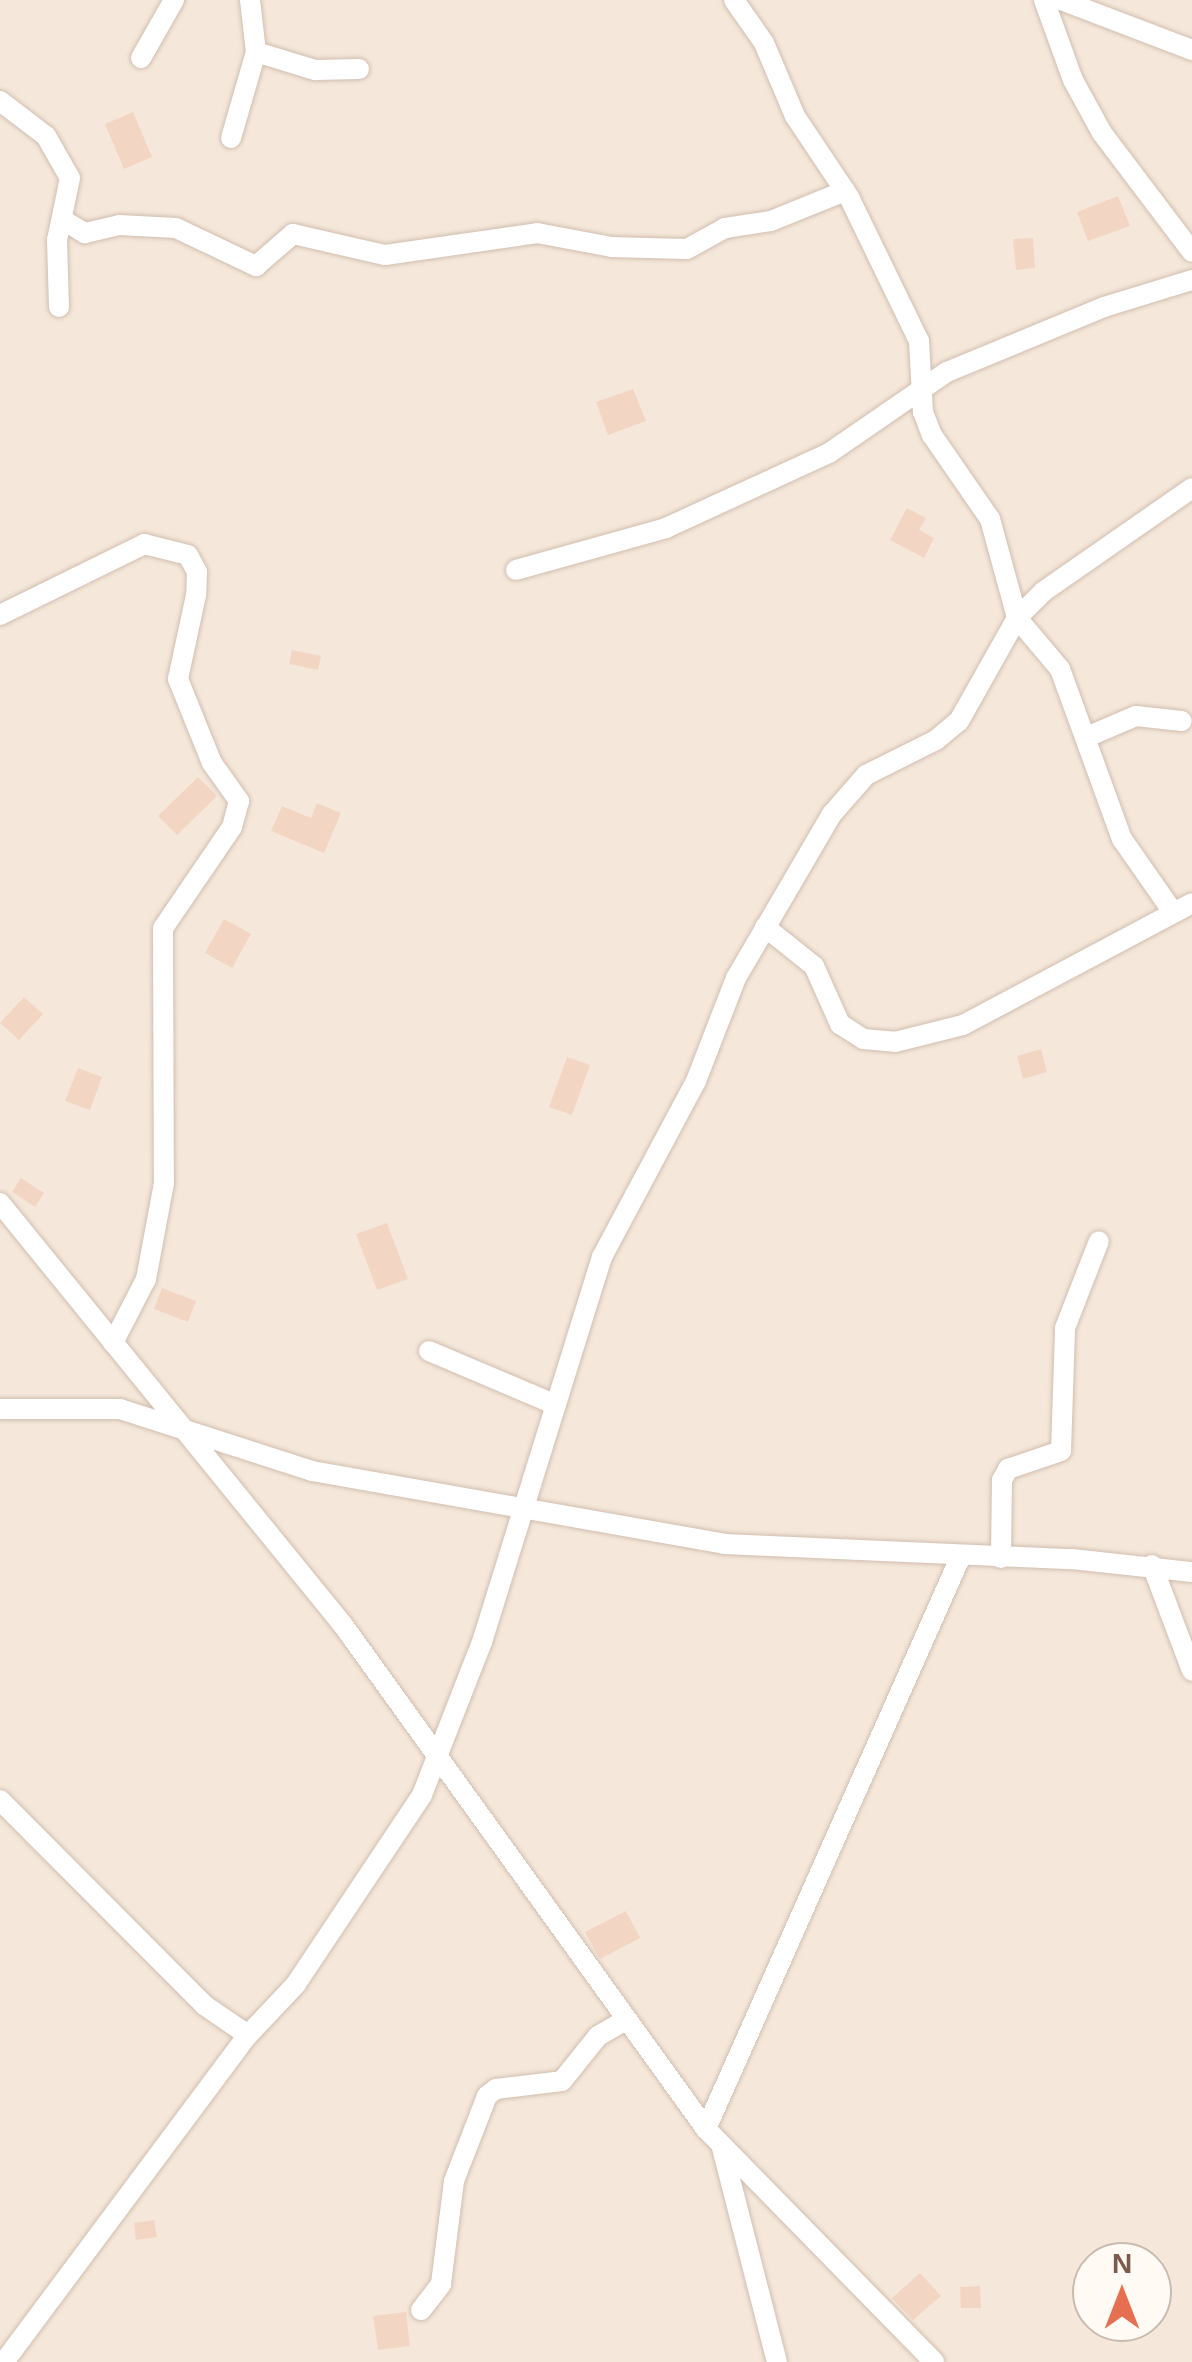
<!DOCTYPE html>
<html>
<head>
<meta charset="utf-8">
<style>
  body { margin:0 }
  #map { position:relative; width:1192px; height:2362px; overflow:hidden; background:#fdf6ec; font-family:Helvetica,sans-serif }
  div>[style] { position:absolute }
  [style*='--x'] { left:calc(var(--x)*1px); top:calc(var(--y)*1px); width:calc(var(--w)*1px); rotate:calc(var(--a)*1deg) }
  .residential>* { inset:0; background:#f5e8da }
  .building>* { inset:0; background:#f3d5c3 }
  .roads { filter:drop-shadow(0 0 2px #d1beb0) drop-shadow(0 0 2px #d1beb0) }
  .street>* { height:20px; margin:-10px; padding:0 10px; transform-origin:10px; border-radius:10px; background:#fff }
  span { translate:-50% -50%; white-space:nowrap; text-align:center; line-height:1.15; -webkit-text-stroke:9px #fffaf3; paint-order:stroke }
  .north { position:absolute; left:1072px; top:2242px; width:100px; height:100px; box-sizing:border-box; background:#fffaf3; border:2px solid #cabbb1; border-radius:50%; rotate:0deg; font-size:28px; font-weight:700; line-height:40px; text-align:center; color:#7a5c4d }
  .north::after { content:''; display:block; margin:auto; width:35px; height:45px; background:#e76f51; clip-path:polygon(50% 0,100% 100%,50% 72%,0 100%) }
</style>
</head>
<body>
<div id="map">
  <div class="residential">
    <i style="clip-path:polygon(evenodd,0 0,1192px 0,1192px 2362px,0 2362px,0 0,1092px 2262px,1152px 2262px,1152px 2322px,1092px 2322px,1092px 2262px)"></i>
  </div>
  <div class="building">
    <i style="clip-path:polygon(133px 112px,152px 157px,124px 169px,105px 124px)"></i>
    <i style="clip-path:polygon(1118px 196px,1130px 226px,1088px 241px,1077px 212px)"></i>
    <i style="clip-path:polygon(1033px 238px,1035px 268px,1016px 270px,1013px 239px)"></i>
    <i style="clip-path:polygon(633px 389px,646px 421px,608px 435px,596px 402px)"></i>
    <i style="clip-path:polygon(907px 508px,926px 518px,919px 530px,934px 538px,924px 558px,890px 540px)"></i>
    <i style="clip-path:polygon(292px 650px,321px 656px,318px 670px,289px 664px)"></i>
    <i style="clip-path:polygon(198px 777px,217px 796px,177px 835px,158px 816px)"></i>
    <i style="clip-path:polygon(317px 803px,341px 813px,324px 853px,271px 831px,282px 806px,311px 818px)"></i>
    <i style="clip-path:polygon(224px 919px,251px 934px,232px 968px,205px 953px)"></i>
    <i style="clip-path:polygon(24px 997px,43px 1014px,19px 1040px,0 1023px)"></i>
    <i style="clip-path:polygon(1041px 1049px,1047px 1072px,1023px 1079px,1017px 1056px)"></i>
    <i style="clip-path:polygon(567px 1057px,590px 1065px,572px 1115px,549px 1107px)"></i>
    <i style="clip-path:polygon(78px 1068px,102px 1077px,90px 1110px,65px 1101px)"></i>
    <i style="clip-path:polygon(21px 1178px,44px 1193px,35px 1207px,12px 1192px)"></i>
    <i style="clip-path:polygon(387px 1223px,408px 1279px,377px 1290px,356px 1234px)"></i>
    <i style="clip-path:polygon(162px 1288px,196px 1301px,188px 1322px,154px 1309px)"></i>
    <i style="clip-path:polygon(626px 1911px,640px 1938px,600px 1959px,585px 1932px)"></i>
    <i style="clip-path:polygon(154px 2220px,157px 2237px,136px 2240px,134px 2223px)"></i>
    <i style="clip-path:polygon(920px 2273px,941px 2296px,913px 2320px,892px 2298px)"></i>
    <i style="clip-path:polygon(980px 2286px,981px 2308px,961px 2308px,960px 2287px)"></i>
    <i style="clip-path:polygon(406px 2312px,410px 2346px,378px 2350px,373px 2316px)"></i>
  </div>
  <div class="roads">
    <div class="street">
      <i style="--x:734;--y:0;--w:52;--a:55.1"></i>
      <i style="--x:764;--y:43;--w:79;--a:67"></i>
      <i style="--x:795;--y:116;--w:97;--a:56.3"></i>
      <i style="--x:849;--y:197;--w:160;--a:64.1"></i>
      <i style="--x:919;--y:341;--w:71;--a:86.8"></i>
      <i style="--x:923;--y:412;--w:25;--a:69"></i>
      <i style="--x:932;--y:435;--w:102;--a:55.4"></i>
      <i style="--x:990;--y:519;--w:103;--a:74.7"></i>
      <i style="--x:1017;--y:618;--w:67;--a:49.9"></i>
      <i style="--x:1060;--y:669;--w:181;--a:70"></i>
      <i style="--x:1122;--y:839;--w:89;--a:55.1"></i>
      <i style="--x:1044;--y:0;--w:85;--a:70.1"></i>
      <i style="--x:1073;--y:80;--w:60;--a:61.3"></i>
      <i style="--x:1102;--y:133;--w:149;--a:52.9"></i>
      <i style="--x:1061;--y:0;--w:140;--a:20.9"></i>
      <i style="--x:256;--y:52;--w:62;--a:17"></i>
      <i style="--x:315;--y:70;--w:44;--a:-1.3"></i>
      <i style="--x:141;--y:58;--w:67;--a:-60.4"></i>
      <i style="--x:0;--y:101;--w:58;--a:37.3"></i>
      <i style="--x:46;--y:136;--w:48;--a:60.3"></i>
      <i style="--x:70;--y:178;--w:63;--a:101.8"></i>
      <i style="--x:57;--y:240;--w:67;--a:88.3"></i>
      <i style="--x:231;--y:138;--w:90;--a:-73.8"></i>
      <i style="--x:256;--y:52;--w:52;--a:-96.6"></i>
      <i style="--x:63;--y:220;--w:26;--a:31"></i>
      <i style="--x:85;--y:233;--w:35;--a:-13"></i>
      <i style="--x:119;--y:225;--w:57;--a:3"></i>
      <i style="--x:176;--y:228;--w:89;--a:25.4"></i>
      <i style="--x:256;--y:266;--w:49;--a:-40.9"></i>
      <i style="--x:293;--y:234;--w:94;--a:12.9"></i>
      <i style="--x:385;--y:255;--w:154;--a:-8.2"></i>
      <i style="--x:537;--y:233;--w:76;--a:10.6"></i>
      <i style="--x:612;--y:247;--w:75;--a:1.5"></i>
      <i style="--x:687;--y:249;--w:43;--a:-28.9"></i>
      <i style="--x:725;--y:228;--w:47;--a:-8.7"></i>
      <i style="--x:771;--y:221;--w:80;--a:-22.1"></i>
      <i style="--x:516;--y:570;--w:156;--a:-15.6"></i>
      <i style="--x:666;--y:528;--w:179;--a:-24.7"></i>
      <i style="--x:829;--y:453;--w:143;--a:-34.5"></i>
      <i style="--x:947;--y:372;--w:170;--a:-22.5"></i>
      <i style="--x:1104;--y:307;--w:92;--a:-17.1"></i>
      <i style="--x:0;--y:615;--w:161;--a:-26.2"></i>
      <i style="--x:144;--y:544;--w:45;--a:14"></i>
      <i style="--x:188;--y:555;--w:19;--a:62"></i>
      <i style="--x:197;--y:572;--w:23;--a:92"></i>
      <i style="--x:196;--y:595;--w:86;--a:102.1"></i>
      <i style="--x:178;--y:679;--w:91;--a:68"></i>
      <i style="--x:212;--y:763;--w:47;--a:54.6"></i>
      <i style="--x:239;--y:801;--w:27;--a:105"></i>
      <i style="--x:232;--y:827;--w:122;--a:124.3"></i>
      <i style="--x:163;--y:928;--w:255;--a:89.8"></i>
      <i style="--x:164;--y:1183;--w:98;--a:100.6"></i>
      <i style="--x:146;--y:1279;--w:72;--a:117.3"></i>
      <i style="--x:1089;--y:736;--w:51;--a:-23.1"></i>
      <i style="--x:1136;--y:716;--w:46;--a:6.2"></i>
      <i style="--x:765;--y:927;--w:63;--a:38.5"></i>
      <i style="--x:814;--y:966;--w:64;--a:65.9"></i>
      <i style="--x:840;--y:1024;--w:27;--a:33"></i>
      <i style="--x:863;--y:1039;--w:32;--a:5"></i>
      <i style="--x:895;--y:1042;--w:70;--a:-14"></i>
      <i style="--x:963;--y:1025;--w:259;--a:-28"></i>
      <i style="--x:0;--y:1203;--w:544;--a:50.9"></i>
      <i style="--x:343;--y:1625;--w:621;--a:54.24"></i>
      <i style="--x:706;--y:2129;--w:326;--a:45.6"></i>
      <i style="--x:429;--y:1351;--w:138;--a:23"></i>
      <i style="--x:0;--y:1409;--w:120;--a:0"></i>
      <i style="--x:120;--y:1409;--w:202;--a:17.9"></i>
      <i style="--x:312;--y:1471;--w:418;--a:10"></i>
      <i style="--x:724;--y:1544;--w:348;--a:2.5"></i>
      <i style="--x:1072;--y:1559;--w:121;--a:6.2"></i>
      <i style="--x:1001;--y:1558;--w:78;--a:-89.3"></i>
      <i style="--x:1002;--y:1480;--w:13;--a:-61"></i>
      <i style="--x:1008;--y:1469;--w:56;--a:-18.8"></i>
      <i style="--x:1061;--y:1451;--w:123;--a:-88.1"></i>
      <i style="--x:1065;--y:1328;--w:93;--a:-68.7"></i>
      <i style="--x:1152;--y:1565;--w:113;--a:69.3"></i>
      <i style="--x:0;--y:1800;--w:289;--a:45.1"></i>
      <i style="--x:204;--y:2005;--w:53;--a:34.3"></i>
      <i style="--x:706;--y:2129;--w:625;--a:-66.02"></i>
      <i style="--x:722;--y:2148;--w:221;--a:75.6"></i>
      <i style="--x:421;--y:2310;--w:33;--a:-52"></i>
      <i style="--x:441;--y:2284;--w:104;--a:-82.8"></i>
      <i style="--x:454;--y:2181;--w:91;--a:-68.8"></i>
      <i style="--x:487;--y:2096;--w:11;--a:-38"></i>
      <i style="--x:496;--y:2089;--w:66;--a:-6.9"></i>
      <i style="--x:562;--y:2081;--w:58;--a:-51.3"></i>
      <i style="--x:598;--y:2036;--w:32;--a:-30"></i>
      <i style="--x:4;--y:2362;--w:408;--a:-53.3"></i>
      <i style="--x:248;--y:2035;--w:70;--a:-46.7"></i>
      <i style="--x:296;--y:1984;--w:227;--a:-56.3"></i>
      <i style="--x:422;--y:1795;--w:164;--a:-68.6"></i>
      <i style="--x:482;--y:1642;--w:403;--a:-72.7"></i>
      <i style="--x:602;--y:1257;--w:200;--a:-61.9"></i>
      <i style="--x:696;--y:1081;--w:110;--a:-68.8"></i>
      <i style="--x:736;--y:978;--w:190;--a:-59.7"></i>
      <i style="--x:832;--y:814;--w:52;--a:-48.9"></i>
      <i style="--x:866;--y:775;--w:78;--a:-26.6"></i>
      <i style="--x:936;--y:740;--w:30;--a:-40"></i>
      <i style="--x:959;--y:721;--w:118;--a:-60.6"></i>
      <i style="--x:1017;--y:618;--w:38;--a:-45"></i>
      <i style="--x:1044;--y:591;--w:180;--a:-34.8"></i>
    </div>
  </div>
  <div class="north">N</div>
</div>
</body>
</html>
